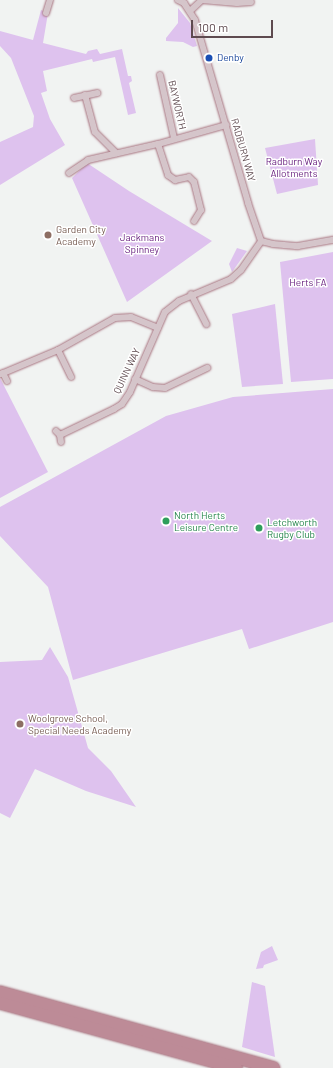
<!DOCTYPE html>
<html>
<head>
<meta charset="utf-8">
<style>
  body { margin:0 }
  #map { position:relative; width:333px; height:1068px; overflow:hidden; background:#f1f3f2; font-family:Barlow,sans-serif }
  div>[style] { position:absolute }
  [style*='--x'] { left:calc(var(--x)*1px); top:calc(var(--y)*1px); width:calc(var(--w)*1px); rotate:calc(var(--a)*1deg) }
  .green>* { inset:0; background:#dec2ee }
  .roads { filter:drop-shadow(0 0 1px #a97682) drop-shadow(0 0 1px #a97682) }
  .street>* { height:6px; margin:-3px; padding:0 3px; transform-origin:3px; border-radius:3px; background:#d5c5ca }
  .highway>* { height:12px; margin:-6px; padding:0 6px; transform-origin:6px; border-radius:6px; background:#bd8b97 }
  .dots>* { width:11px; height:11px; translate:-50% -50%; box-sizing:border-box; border:2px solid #fff; border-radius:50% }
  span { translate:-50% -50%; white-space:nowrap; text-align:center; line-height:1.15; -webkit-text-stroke:3px #fff; paint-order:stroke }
  .transit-label { font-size:10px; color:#164399 }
  .left { translate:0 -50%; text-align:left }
  .street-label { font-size:10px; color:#5e4a4f }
  .park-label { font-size:10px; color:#661c7d }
  .education-label { font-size:10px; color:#785e54 }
  .leisure-label { font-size:10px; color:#27864d }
  .scale { position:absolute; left:191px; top:20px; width:82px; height:18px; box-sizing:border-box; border:2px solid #5e4a4f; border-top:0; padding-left:5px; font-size:12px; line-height:14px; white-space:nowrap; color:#5e4a4f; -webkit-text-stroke:3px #fff; paint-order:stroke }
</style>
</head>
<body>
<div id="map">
  <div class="green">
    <i style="clip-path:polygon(178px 8px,190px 23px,197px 46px,193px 47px,183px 42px,166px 41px,166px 38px,178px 23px)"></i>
    <i style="clip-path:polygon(41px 10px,48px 13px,43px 43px,86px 54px,88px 51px,97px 49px,100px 54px,122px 49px,128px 76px,131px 76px,132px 81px,129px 83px,136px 113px,128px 115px,115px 57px,93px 62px,92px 59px,43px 71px,47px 91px,41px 93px,50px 119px,65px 145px,0 185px,0 142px,33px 127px,34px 116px,11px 58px,0 46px,0 31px,33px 40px)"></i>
    <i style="clip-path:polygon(315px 139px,318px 185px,277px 194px,265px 148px)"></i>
    <i style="clip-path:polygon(87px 163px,129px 191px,212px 241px,127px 302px,72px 178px)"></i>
    <i style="clip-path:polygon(237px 248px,247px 251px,232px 272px,229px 264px)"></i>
    <i style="clip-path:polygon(333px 252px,333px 379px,291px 382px,280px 262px)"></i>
    <i style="clip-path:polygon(275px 304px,283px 384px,242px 387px,232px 314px)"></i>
    <i style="clip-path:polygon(0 378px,48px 472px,0 498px)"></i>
    <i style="clip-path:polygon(333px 389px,333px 622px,249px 649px,242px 629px,73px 680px,48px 587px,0 536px,0 507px,166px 416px,233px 397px)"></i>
    <i style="clip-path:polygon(50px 647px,68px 677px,88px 748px,111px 771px,136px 807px,86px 791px,35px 769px,10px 818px,0 813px,0 662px,42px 660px)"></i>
    <i style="clip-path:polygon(272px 946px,278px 960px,264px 965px,263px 968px,256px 969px,261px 952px)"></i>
    <i style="clip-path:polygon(252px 982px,265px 986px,275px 1057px,242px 1047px)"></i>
  </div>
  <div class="roads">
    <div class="street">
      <i style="--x:178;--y:0;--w:7;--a:27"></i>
      <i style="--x:184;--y:3;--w:20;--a:57"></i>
      <i style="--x:195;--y:20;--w:191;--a:73.8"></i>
      <i style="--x:248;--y:203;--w:40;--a:71.1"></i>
      <i style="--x:261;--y:241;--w:12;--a:14"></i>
      <i style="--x:273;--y:244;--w:25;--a:5"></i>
      <i style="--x:298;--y:246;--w:36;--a:-10"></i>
      <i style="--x:190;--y:11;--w:16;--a:-43"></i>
      <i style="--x:202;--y:0;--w:35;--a:5"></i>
      <i style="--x:237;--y:3;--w:14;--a:-4"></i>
      <i style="--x:46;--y:13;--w:14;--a:-73"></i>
      <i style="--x:160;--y:75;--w:65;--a:77.5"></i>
      <i style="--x:85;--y:95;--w:38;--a:75"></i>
      <i style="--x:95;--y:132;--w:30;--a:45"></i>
      <i style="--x:74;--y:98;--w:24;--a:-12"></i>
      <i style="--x:158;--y:144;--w:33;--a:72"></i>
      <i style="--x:168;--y:175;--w:9;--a:36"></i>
      <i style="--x:175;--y:180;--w:14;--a:-12"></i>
      <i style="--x:189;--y:177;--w:7;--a:45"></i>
      <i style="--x:194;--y:182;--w:29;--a:76"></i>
      <i style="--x:201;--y:210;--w:13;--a:122"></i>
      <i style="--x:69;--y:173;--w:23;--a:-34"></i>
      <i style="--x:88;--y:160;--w:72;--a:-12.9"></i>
      <i style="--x:158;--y:144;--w:71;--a:-15.6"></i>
      <i style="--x:191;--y:294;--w:34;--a:63"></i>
      <i style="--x:58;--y:350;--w:30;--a:64"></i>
      <i style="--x:3;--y:373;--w:9;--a:63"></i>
      <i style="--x:1;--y:374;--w:62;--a:-22.8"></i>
      <i style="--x:58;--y:350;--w:65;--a:-29.3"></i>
      <i style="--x:115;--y:318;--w:16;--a:-4"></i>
      <i style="--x:131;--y:317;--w:29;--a:22"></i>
      <i style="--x:135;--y:379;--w:20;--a:24"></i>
      <i style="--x:153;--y:387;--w:12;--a:5"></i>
      <i style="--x:165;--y:388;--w:47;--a:-25.5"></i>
      <i style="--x:56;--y:431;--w:6;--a:45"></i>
      <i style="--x:60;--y:435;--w:7;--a:82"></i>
      <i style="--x:60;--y:435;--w:60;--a:-25.7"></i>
      <i style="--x:114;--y:409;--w:9;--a:-32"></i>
      <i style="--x:122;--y:404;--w:14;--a:-56"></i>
      <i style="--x:130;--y:392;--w:87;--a:-66.4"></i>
      <i style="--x:165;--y:312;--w:18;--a:-38"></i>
      <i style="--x:179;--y:301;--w:56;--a:-22.9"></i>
      <i style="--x:231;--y:279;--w:13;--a:-42"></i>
      <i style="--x:241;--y:270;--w:35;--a:-55"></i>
    </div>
    <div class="highway">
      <i style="--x:0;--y:992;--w:284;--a:15.5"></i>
      <i style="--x:0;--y:1003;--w:245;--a:15.4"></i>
    </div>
  </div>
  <div class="dots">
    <i style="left:209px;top:58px;background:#1a4fb4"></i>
    <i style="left:48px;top:235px;background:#8d6e63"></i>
    <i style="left:166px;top:521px;background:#2e9e5b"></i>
    <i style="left:259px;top:528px;background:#2e9e5b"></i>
    <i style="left:20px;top:724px;background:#8d6e63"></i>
  </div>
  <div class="transit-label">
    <span class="left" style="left:217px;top:58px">Denby</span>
  </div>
  <div class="street-label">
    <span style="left:177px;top:105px;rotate:77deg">BAYWORTH</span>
    <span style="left:243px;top:150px;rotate:74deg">RADBURN WAY</span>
    <span style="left:127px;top:371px;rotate:-65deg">QUINN WAY</span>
  </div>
  <div class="park-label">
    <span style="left:294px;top:167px">Radburn Way<br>Allotments</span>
    <span style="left:142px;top:243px">Jackmans<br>Spinney</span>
    <span style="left:308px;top:283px">Herts FA</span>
  </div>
  <div class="education-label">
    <span class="left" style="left:56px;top:235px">Garden City<br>Academy</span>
    <span class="left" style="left:28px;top:724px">Woolgrove School,<br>Special Needs Academy</span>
  </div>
  <div class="leisure-label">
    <span class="left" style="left:174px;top:521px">North Herts<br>Leisure Centre</span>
    <span class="left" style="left:267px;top:528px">Letchworth<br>Rugby Club</span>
  </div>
  <div class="scale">100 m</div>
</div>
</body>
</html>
